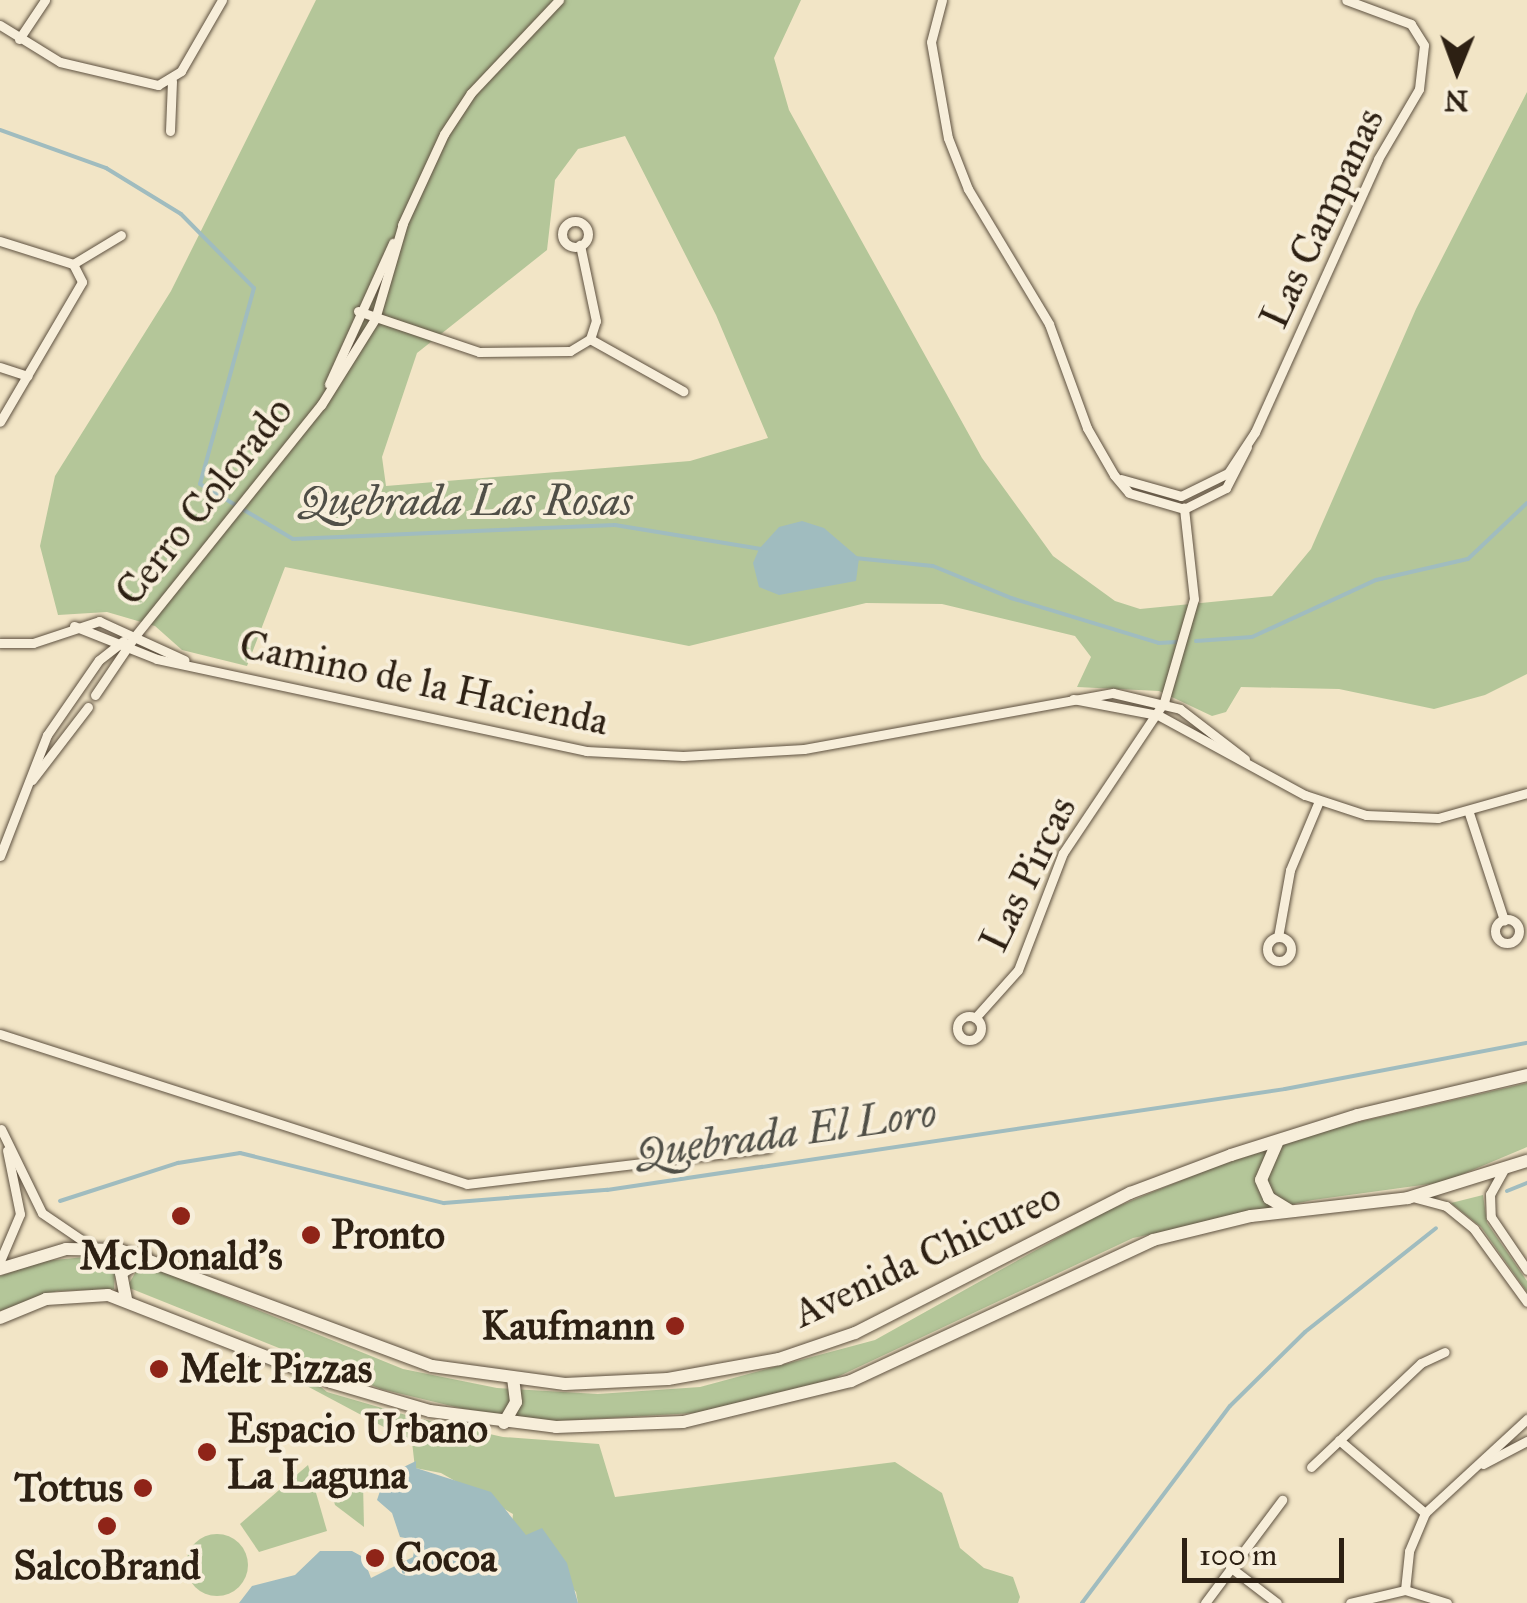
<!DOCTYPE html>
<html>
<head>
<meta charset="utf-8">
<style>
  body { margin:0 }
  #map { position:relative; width:1527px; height:1603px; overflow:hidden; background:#f2e5c6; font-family:"IM FELL Great Primer",serif }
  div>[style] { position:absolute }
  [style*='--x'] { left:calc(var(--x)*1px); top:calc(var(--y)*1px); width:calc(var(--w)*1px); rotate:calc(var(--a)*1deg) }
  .green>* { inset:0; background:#b4c699 }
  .round { border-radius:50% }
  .water>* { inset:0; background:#a0bcbf }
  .stream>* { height:4px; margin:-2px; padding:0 2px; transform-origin:2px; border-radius:2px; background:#a0bcbf }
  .roads { filter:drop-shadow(0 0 2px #5e5140) drop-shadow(0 0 2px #5e5140) }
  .street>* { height:9px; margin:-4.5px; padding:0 4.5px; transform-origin:4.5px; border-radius:4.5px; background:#f7eeda }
  .street>.ring { margin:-4.5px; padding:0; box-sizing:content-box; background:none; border:9px solid #f7eeda; border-radius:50% }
  .secondary>* { height:12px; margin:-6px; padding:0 6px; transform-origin:6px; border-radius:6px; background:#f7eeda }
  .dots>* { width:28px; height:28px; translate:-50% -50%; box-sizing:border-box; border:5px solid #f7eeda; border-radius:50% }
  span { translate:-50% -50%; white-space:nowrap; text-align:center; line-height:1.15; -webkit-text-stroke:8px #f7eeda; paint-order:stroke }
  .street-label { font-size:40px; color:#2d2013 }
  .poi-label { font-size:40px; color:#2d2013; font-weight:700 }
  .left { translate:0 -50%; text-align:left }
  .right { translate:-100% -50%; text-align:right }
  .water-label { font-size:42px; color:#504f47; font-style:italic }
  .north { position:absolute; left:1407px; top:20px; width:100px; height:100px; -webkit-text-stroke:8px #f7eeda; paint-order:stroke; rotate:181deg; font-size:28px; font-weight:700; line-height:40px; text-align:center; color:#2d2013 }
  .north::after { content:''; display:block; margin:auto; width:35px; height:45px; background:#2d2013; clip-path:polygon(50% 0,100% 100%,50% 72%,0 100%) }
  .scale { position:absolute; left:1182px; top:1538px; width:162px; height:45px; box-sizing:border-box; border:5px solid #2d2013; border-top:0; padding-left:12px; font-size:30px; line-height:35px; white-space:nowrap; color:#2d2013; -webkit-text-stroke:8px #f7eeda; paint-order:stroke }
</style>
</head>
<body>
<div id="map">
  <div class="green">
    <i style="clip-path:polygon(evenodd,316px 0,801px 0,774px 58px,789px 110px,982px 458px,1053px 556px,1115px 601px,1140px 609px,1272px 596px,1311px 549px,1416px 309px,1527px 92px,1527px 674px,1485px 695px,1434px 709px,1339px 689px,1241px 687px,1226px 712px,1212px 716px,1159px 691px,1077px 687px,1091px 657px,1075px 636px,942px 604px,866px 603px,689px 646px,285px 567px,247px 666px,182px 650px,155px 626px,107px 612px,58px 615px,40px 546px,55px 476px,171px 291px,316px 0,625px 136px,716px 315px,768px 438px,690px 461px,386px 486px,382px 457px,417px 353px,547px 250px,555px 180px,578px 149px,625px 136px)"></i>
    <i style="clip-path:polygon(1527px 1083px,1527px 1147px,1444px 1182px,1313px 1200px,1133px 1238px,833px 1379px,695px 1413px,555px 1421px,464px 1409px,381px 1389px,127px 1287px,138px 1268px,167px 1273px,403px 1369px,497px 1388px,598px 1394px,700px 1387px,875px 1340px,1106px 1211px,1212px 1168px,1337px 1127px)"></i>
    <i style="clip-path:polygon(1483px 1195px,1487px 1223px,1527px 1281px,1527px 1292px,1481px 1227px,1451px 1203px)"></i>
    <i style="clip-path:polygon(95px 1256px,127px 1259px,115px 1273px,114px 1289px,57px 1291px,0 1311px,0 1276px,44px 1261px)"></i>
    <i style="clip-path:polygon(309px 1377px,327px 1392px,413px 1417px,503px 1437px,599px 1444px,615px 1497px,895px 1462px,942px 1493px,960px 1548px,984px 1568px,1013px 1577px,1020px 1597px,1018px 1603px,578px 1603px,576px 1592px,512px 1523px,513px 1514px,441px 1473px,415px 1468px,412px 1442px,305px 1385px)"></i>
    <i style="clip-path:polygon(308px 1465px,327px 1531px,259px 1552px,240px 1524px)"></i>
    <i style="clip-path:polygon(347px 1468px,363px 1483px,364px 1527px,335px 1505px,329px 1483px)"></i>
    <i class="round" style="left:186px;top:1534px;width:62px;height:62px"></i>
  </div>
  <div class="water">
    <i style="clip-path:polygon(802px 521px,824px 528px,859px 558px,856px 581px,779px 595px,759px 587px,753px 563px,759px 549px,779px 527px)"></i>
    <i style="clip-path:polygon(416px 1461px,416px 1468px,491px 1492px,526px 1535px,542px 1528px,567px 1563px,578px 1603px,239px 1603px,252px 1586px,295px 1575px,320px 1551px,352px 1551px,363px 1557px,371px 1578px,413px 1557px,416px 1540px,400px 1537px,392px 1513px,377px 1500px,385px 1476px)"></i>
  </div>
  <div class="stream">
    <i style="--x:0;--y:130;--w:113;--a:19.7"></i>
    <i style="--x:106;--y:168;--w:88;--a:31.5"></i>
    <i style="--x:181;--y:214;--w:104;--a:45.4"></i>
    <i style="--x:254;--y:288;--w:203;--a:105.4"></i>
    <i style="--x:200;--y:484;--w:108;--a:30.6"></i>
    <i style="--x:293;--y:539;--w:322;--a:-2.5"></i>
    <i style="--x:615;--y:525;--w:148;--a:9.3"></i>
    <i style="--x:855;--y:558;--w:78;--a:5.9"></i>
    <i style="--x:933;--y:566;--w:84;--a:22.3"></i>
    <i style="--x:1011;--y:598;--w:155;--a:16.9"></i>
    <i style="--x:1159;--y:643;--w:18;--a:-3"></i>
    <i style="--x:1196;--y:641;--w:56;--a:-4.1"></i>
    <i style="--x:1252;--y:637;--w:136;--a:-24.7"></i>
    <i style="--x:1376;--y:580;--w:94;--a:-12.9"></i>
    <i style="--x:1468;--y:559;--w:81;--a:-43.5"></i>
    <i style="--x:1507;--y:1191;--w:22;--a:-22"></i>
    <i style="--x:60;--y:1201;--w:124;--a:-17.9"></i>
    <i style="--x:178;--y:1163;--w:63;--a:-9.2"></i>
    <i style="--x:240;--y:1153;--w:210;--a:13.8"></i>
    <i style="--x:444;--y:1203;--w:164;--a:-4.6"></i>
    <i style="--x:607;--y:1190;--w:685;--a:-8.47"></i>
    <i style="--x:1285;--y:1089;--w:246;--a:-10.8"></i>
    <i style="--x:1082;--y:1603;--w:246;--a:-53.1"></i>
    <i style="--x:1230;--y:1406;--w:105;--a:-44.6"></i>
    <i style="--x:1305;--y:1332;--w:167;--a:-38.4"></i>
  </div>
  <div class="roads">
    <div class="street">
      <i style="--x:942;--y:0;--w:43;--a:104.7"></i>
      <i style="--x:931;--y:42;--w:97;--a:80"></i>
      <i style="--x:948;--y:138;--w:55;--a:68.6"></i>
      <i style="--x:968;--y:189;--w:157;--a:59"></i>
      <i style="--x:1049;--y:324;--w:111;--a:69.9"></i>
      <i style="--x:1087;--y:428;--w:54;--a:60.1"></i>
      <i style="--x:1114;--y:475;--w:23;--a:50"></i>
      <i style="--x:1129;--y:493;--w:57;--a:16.2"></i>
      <i style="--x:1184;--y:509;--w:47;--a:-26.6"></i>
      <i style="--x:1226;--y:488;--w:46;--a:-62.9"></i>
      <i style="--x:0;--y:25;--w:70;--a:31.7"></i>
      <i style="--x:60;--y:62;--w:101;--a:13.2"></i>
      <i style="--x:158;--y:85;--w:27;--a:-31"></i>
      <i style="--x:181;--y:71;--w:82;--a:-60"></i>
      <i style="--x:19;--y:39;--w:47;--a:-56.3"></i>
      <i style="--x:170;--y:131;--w:50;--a:-87.7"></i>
      <i class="ring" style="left:562px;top:221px;width:17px;height:17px"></i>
      <i style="--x:402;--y:225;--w:100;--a:-65.2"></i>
      <i style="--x:444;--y:134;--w:49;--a:-56.6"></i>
      <i style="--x:471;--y:93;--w:128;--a:-46.6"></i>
      <i style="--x:0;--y:241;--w:77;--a:17.5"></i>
      <i style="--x:73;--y:264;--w:20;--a:63"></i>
      <i style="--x:82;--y:282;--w:162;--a:120.4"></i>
      <i style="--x:73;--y:264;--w:56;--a:-31.1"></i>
      <i style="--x:358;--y:311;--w:128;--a:18.7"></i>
      <i style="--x:479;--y:352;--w:91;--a:-0.6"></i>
      <i style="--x:570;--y:351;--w:23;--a:-31"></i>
      <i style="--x:590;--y:339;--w:19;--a:-72"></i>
      <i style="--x:596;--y:321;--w:78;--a:-101.9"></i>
      <i style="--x:590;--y:339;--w:107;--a:29.2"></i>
      <i style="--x:0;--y:367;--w:29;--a:18"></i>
      <i style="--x:329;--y:384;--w:155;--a:-65.6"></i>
      <i style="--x:1121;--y:479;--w:62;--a:15.8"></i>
      <i style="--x:1181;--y:496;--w:52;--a:-26.1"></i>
      <i style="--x:1228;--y:473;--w:49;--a:-56.6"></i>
      <i style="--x:1255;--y:432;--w:299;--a:-65.7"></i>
      <i style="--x:1378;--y:159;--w:81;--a:-59.6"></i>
      <i style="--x:1419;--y:89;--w:44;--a:-83.5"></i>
      <i style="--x:1424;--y:45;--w:25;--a:-122"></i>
      <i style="--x:1411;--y:24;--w:69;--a:-159.7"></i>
      <i style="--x:74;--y:626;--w:89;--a:21.7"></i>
      <i style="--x:157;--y:659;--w:439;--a:12.1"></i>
      <i style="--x:586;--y:751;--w:97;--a:3"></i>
      <i style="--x:683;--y:756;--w:121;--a:-3.3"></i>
      <i style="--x:804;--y:749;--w:314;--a:-10.3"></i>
      <i style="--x:1113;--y:693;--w:69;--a:13.4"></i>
      <i style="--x:1180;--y:709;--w:82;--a:37.6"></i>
      <i style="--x:0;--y:643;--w:33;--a:0"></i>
      <i style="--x:33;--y:643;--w:70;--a:-18.4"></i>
      <i style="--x:99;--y:621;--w:94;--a:24.6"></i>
      <i style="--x:95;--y:695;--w:71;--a:-55.9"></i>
      <i style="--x:135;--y:636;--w:297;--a:-51.2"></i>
      <i style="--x:321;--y:405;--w:102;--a:-57.9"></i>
      <i style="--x:375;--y:319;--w:100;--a:-73.7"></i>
      <i style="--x:1073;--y:699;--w:86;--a:10.7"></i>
      <i style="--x:1158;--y:715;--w:167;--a:28.6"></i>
      <i style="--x:1305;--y:795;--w:64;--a:18.2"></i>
      <i style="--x:1366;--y:815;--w:72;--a:2.4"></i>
      <i style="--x:1438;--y:818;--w:92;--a:-15.7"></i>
      <i style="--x:32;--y:780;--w:92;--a:-52.5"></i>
      <i style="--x:1469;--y:813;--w:113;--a:71.9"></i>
      <i style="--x:0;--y:856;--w:130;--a:-68.8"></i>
      <i style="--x:47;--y:735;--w:91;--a:-55.3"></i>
      <i style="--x:99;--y:660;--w:31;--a:-38"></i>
      <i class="ring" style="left:1495px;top:919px;width:15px;height:15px"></i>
      <i style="--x:1278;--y:937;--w:68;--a:-79.8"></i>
      <i style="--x:1290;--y:870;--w:75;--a:-67.2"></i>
      <i class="ring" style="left:1267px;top:937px;width:15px;height:15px"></i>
      <i class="ring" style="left:957px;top:1016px;width:15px;height:15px"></i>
      <i style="--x:975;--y:1018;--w:64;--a:-48.1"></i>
      <i style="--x:1018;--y:970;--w:125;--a:-69"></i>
      <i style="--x:1063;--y:853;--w:182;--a:-56.2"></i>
      <i style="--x:1164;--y:702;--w:107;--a:-73.8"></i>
      <i style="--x:1194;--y:599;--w:92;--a:-96.3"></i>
      <i style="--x:0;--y:1034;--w:490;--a:17.8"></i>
      <i style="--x:467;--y:1184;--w:303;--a:-6.8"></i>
      <i style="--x:1;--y:1129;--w:93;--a:64"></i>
      <i style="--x:42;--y:1213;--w:60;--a:34.2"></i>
      <i style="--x:1503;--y:1171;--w:26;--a:119"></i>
      <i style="--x:1490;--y:1194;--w:23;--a:88"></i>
      <i style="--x:1491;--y:1217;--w:64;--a:55.8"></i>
      <i style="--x:1416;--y:1198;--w:31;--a:15"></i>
      <i style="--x:1446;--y:1206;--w:36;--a:39"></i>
      <i style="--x:1474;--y:1229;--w:90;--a:54"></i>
      <i style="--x:0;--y:1261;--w:51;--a:-66.9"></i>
      <i style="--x:20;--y:1214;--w:65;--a:-101.5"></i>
      <i style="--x:1339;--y:1440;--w:113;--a:40.3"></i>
      <i style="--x:1483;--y:1464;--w:50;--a:-27.6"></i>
      <i style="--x:1311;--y:1467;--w:151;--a:-43.4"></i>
      <i style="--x:1421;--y:1363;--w:26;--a:-25"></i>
      <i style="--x:1230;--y:1567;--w:59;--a:37.5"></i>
      <i style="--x:1405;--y:1590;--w:39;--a:-84"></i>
      <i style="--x:1409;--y:1551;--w:41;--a:-67.2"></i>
      <i style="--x:1425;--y:1513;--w:139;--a:-42.7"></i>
      <i style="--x:1205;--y:1603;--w:129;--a:-53.2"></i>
      <i style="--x:1350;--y:1603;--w:57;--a:-13.3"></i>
      <i style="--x:1405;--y:1590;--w:44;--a:17.2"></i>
    </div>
    <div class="secondary">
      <i style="--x:1277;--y:1143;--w:40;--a:113.4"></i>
      <i style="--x:1261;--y:1180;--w:20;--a:66"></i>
      <i style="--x:1269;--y:1198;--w:23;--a:31"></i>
      <i style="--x:0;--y:1269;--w:69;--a:-16.9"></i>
      <i style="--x:66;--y:1249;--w:54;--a:1.1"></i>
      <i style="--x:120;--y:1250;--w:333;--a:20.4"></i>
      <i style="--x:432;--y:1366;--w:134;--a:7.7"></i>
      <i style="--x:565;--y:1384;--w:103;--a:-2.8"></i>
      <i style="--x:668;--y:1379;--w:113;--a:-10.2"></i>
      <i style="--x:779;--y:1359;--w:80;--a:-18.9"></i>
      <i style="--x:855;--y:1333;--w:309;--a:-27"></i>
      <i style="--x:1130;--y:1193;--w:108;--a:-20.6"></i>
      <i style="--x:1231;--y:1155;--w:133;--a:-17.5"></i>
      <i style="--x:1358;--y:1115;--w:174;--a:-13.3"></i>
      <i style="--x:126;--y:1299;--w:26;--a:-101"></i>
      <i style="--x:121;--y:1273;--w:30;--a:-33"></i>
      <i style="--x:0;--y:1318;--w:50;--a:-22.4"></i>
      <i style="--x:46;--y:1299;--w:62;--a:-3.7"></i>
      <i style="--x:108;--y:1295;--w:239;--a:21.3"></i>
      <i style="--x:331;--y:1382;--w:103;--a:16.3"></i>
      <i style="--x:430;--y:1411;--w:127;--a:7.2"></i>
      <i style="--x:556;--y:1427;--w:127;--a:-2.3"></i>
      <i style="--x:683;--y:1422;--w:173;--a:-13.7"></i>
      <i style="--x:851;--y:1381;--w:333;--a:-25"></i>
      <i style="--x:1153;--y:1240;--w:101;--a:-13.8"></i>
      <i style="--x:1251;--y:1216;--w:158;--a:-6.5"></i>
      <i style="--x:1408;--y:1198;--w:125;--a:-17.3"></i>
      <i style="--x:504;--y:1423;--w:24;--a:-60"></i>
      <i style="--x:516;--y:1402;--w:23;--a:-97"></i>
    </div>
  </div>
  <div class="dots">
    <i style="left:181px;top:1216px;background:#8f2418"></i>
    <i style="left:311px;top:1235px;background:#8f2418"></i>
    <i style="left:675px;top:1326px;background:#8f2418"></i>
    <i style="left:159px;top:1369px;background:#8f2418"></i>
    <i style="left:207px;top:1452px;background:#8f2418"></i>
    <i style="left:143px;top:1488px;background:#8f2418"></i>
    <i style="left:107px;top:1526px;background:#8f2418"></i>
    <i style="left:375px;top:1558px;background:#8f2418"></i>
  </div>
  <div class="street-label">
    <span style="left:1322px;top:218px;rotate:-65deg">Las Campanas</span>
    <span style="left:204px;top:501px;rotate:-51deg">Cerro Colorado</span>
    <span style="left:424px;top:683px;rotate:12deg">Camino de la Hacienda</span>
    <span style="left:1028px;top:874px;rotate:-64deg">Las Pircas</span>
    <span style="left:927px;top:1255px;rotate:-25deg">Avenida Chicureo</span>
  </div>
  <div class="poi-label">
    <span class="left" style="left:331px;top:1235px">Pronto</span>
    <span style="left:181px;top:1256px">McDonald's</span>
    <span class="right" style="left:655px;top:1326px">Kaufmann</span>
    <span class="left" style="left:179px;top:1369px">Melt Pizzas</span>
    <span class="left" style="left:227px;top:1452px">Espacio Urbano<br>La Laguna</span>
    <span class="right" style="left:123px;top:1488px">Tottus</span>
    <span class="left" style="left:395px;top:1558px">Cocoa</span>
    <span style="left:107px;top:1566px">SalcoBrand</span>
  </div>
  <div class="water-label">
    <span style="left:466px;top:501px">Quebrada Las Rosas</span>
    <span style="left:786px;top:1133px;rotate:-8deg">Quebrada El Loro</span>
  </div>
  <div class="north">N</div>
  <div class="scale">100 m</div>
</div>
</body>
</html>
